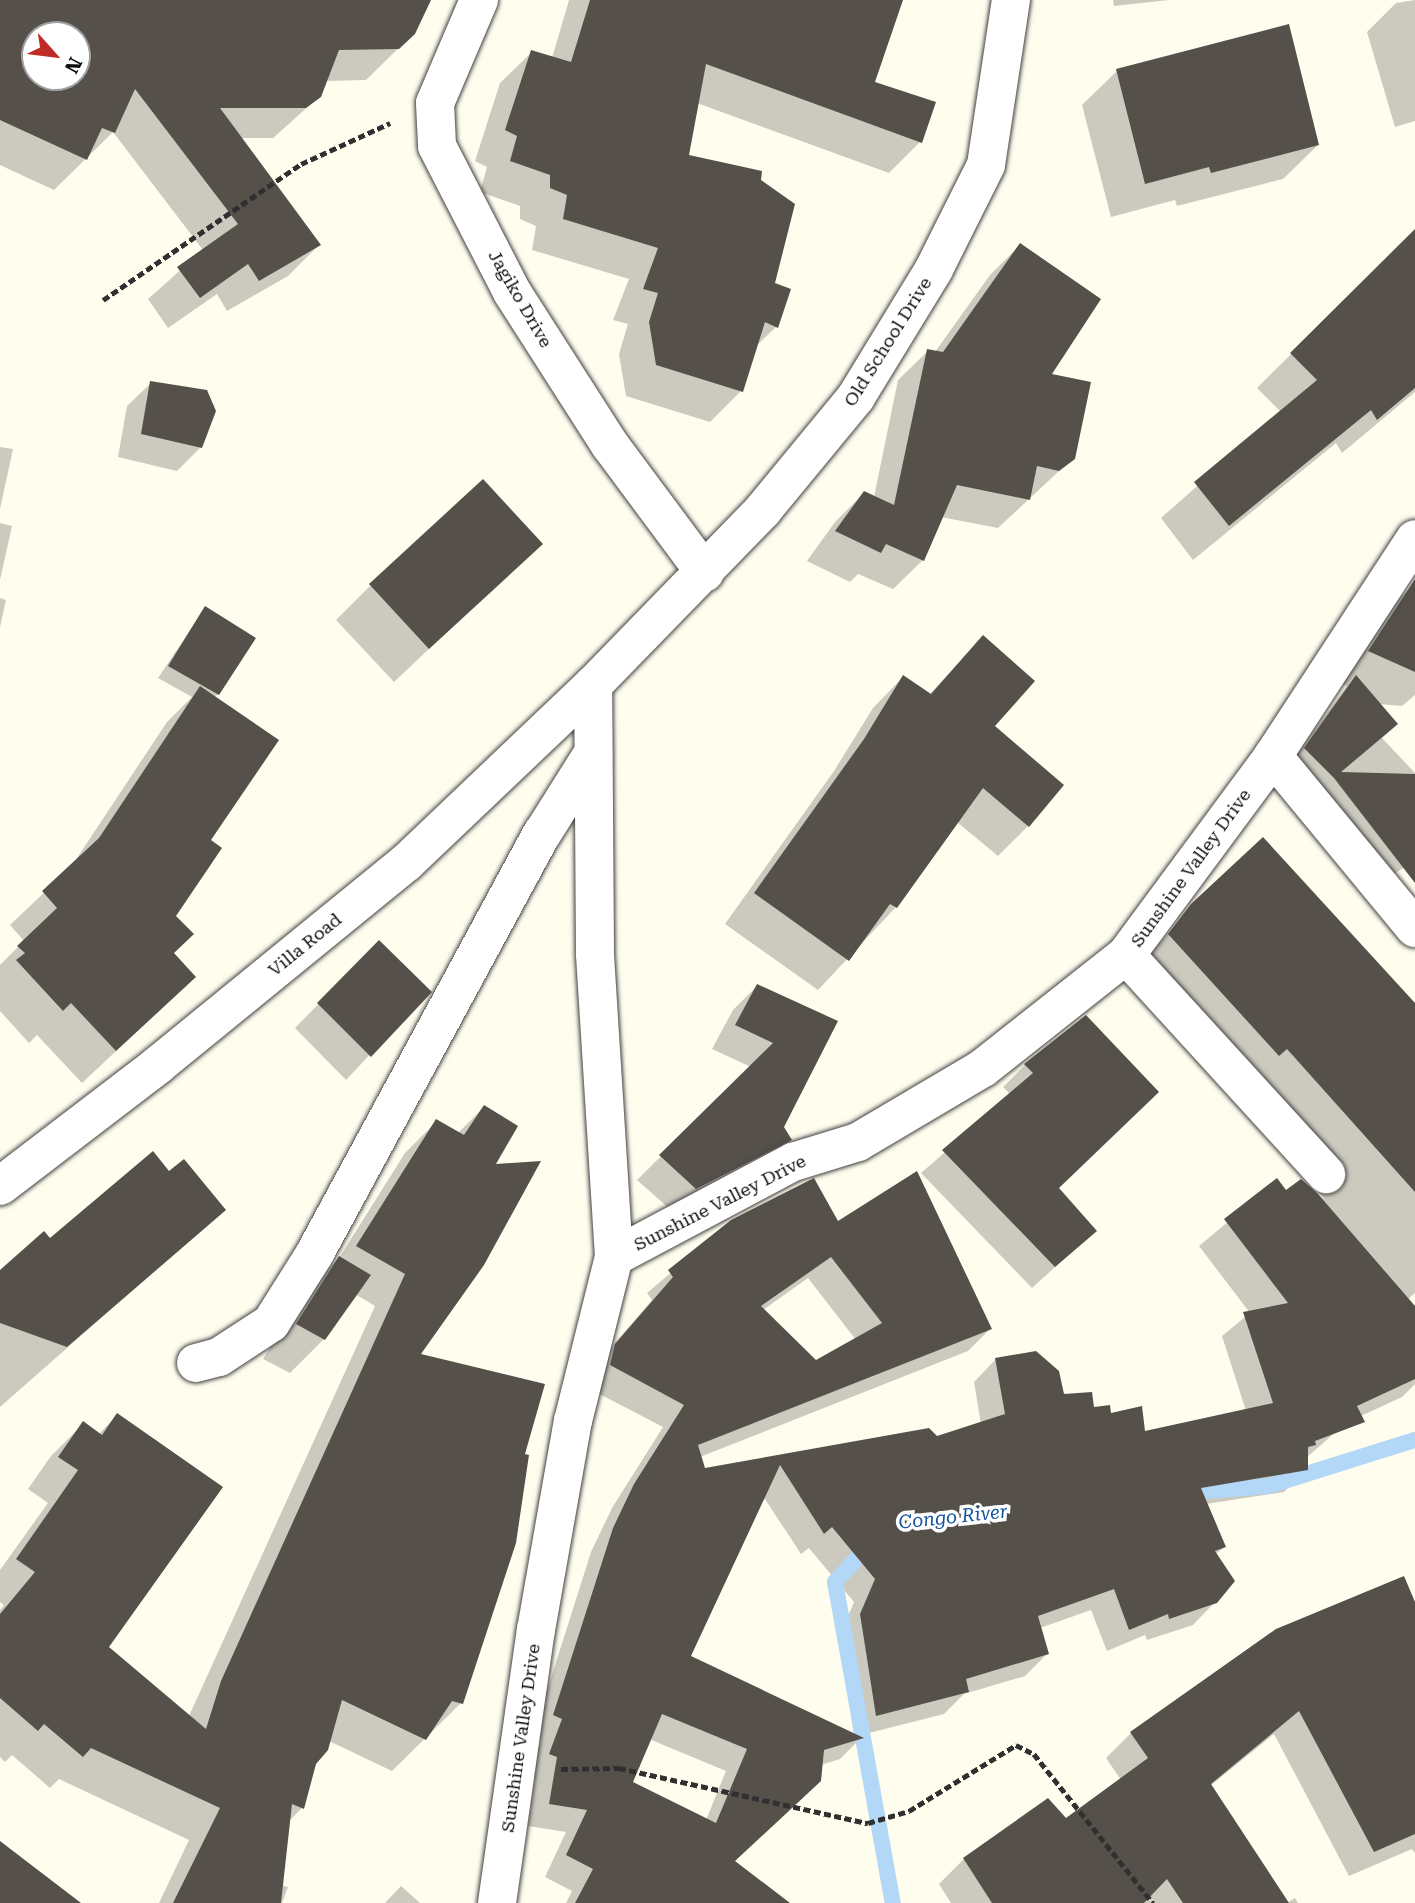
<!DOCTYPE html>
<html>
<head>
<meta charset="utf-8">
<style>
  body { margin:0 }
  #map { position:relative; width:1415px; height:1903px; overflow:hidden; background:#fffdee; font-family:"Roboto Serif",serif }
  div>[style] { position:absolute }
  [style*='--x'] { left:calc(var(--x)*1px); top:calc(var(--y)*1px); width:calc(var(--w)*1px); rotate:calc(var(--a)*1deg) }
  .shadow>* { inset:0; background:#0003 }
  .stream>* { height:16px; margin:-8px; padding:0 8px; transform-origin:8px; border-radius:8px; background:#b3d7f6 }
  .building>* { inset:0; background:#56504a }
  .path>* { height:4.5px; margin-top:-2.25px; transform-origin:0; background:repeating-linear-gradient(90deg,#303030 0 7px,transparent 0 10.5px) }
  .roads { filter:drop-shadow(0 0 2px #414141) drop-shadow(0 0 2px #414141) }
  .street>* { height:38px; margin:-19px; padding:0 19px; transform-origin:19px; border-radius:19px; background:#fff }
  span { translate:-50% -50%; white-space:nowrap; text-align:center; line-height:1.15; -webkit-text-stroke:7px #fff; paint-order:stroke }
  .street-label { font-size:18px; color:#0e0e0e }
  .water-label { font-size:19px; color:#1656a0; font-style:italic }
  .north { position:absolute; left:21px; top:21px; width:70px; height:70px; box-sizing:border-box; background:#fff; border:2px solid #9f9f9f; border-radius:50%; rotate:118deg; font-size:19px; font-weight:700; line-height:28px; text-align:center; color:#0e0e0e }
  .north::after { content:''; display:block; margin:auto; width:24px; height:32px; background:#bf2c25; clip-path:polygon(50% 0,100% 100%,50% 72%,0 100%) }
</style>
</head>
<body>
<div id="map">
  <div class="shadow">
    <i style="clip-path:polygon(evenodd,0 0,429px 0,414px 33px,366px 80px,325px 81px,320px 96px,273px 138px,240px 138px,319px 245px,288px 276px,227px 311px,217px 294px,168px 328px,148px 299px,203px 250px,113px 132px,54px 190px,0 165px,0 0,35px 35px,77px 35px,77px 77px,35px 77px,35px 35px)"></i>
    <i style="clip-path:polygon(569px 0,901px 0,873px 83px,920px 142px,889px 173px,697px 103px,687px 156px,760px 181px,776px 327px,755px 347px,741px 391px,710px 422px,626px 396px,619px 354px,628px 324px,613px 320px,629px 279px,532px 250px,536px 226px,520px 219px,520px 206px,480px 192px,487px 167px,475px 161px,500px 83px,532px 52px,552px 58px)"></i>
    <i style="clip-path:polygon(1113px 0,1169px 0,1114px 6px)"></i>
    <i style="clip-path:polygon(1415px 0,1415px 121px,1395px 127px,1367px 32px,1396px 3px)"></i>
    <i style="clip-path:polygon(1117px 71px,1318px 145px,1283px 179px,1177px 206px,1175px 200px,1111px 217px,1082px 105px)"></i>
    <i style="clip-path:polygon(1415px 231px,1415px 392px,1342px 453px,1336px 443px,1193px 560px,1161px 518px,1281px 412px,1257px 388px)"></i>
    <i style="clip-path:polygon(1020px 245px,1049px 375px,1073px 458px,998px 528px,941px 517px,923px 560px,893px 589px,858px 574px,850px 582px,807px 561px,835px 522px,864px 493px,874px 497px,898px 380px,928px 351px,935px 352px,990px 275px)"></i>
    <i style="clip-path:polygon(151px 383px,201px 447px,177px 471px,118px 457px,127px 406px)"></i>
    <i style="clip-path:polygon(0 447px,13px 449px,0 509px)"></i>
    <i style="clip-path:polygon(0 523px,12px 526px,0 580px)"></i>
    <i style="clip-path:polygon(540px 544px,394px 682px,336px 620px,371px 585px)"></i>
    <i style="clip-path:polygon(1415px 583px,1415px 695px,1402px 706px,1379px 704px,1396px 724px,1382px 738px,1415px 773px,1415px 860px,1378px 885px,1284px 771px,1347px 686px,1338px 682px,1383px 615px)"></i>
    <i style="clip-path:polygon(0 598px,6px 600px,0 627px)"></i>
    <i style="clip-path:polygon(205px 608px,218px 694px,214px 698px,209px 840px,174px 916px,172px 953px,160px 1010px,82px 1083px,37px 1035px,29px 1043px,0 1011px,0 965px,24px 941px,10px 925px,71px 867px,167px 722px,192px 697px,158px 678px)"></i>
    <i style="clip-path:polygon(983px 637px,993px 727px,1028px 826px,998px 856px,957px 822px,896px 907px,818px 990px,725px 924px,834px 771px,873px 708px,903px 677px,929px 695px)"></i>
    <i style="clip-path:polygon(evenodd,1192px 906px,1415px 1005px,1415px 1293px,1401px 1305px,1415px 1323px,1415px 1384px,1402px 1397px,1346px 1423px,1306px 1458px,1306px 1469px,1284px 1492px,1206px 1504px,1224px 1547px,1215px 1555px,1215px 1602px,1193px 1625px,1147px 1640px,1145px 1635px,1107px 1651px,1091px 1610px,1040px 1628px,1047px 1654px,1025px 1676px,964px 1694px,944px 1714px,857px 1736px,861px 1738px,840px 1759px,821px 1765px,733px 1862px,775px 1903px,566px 1903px,572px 1891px,545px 1877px,566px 1832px,528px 1826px,535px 1779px,528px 1776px,541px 1741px,532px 1738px,591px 1552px,612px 1508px,663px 1427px,588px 1388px,593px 1368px,652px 1300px,647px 1293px,732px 1221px,813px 1181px,837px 1223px,990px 1329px,968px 1351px,700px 1457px,704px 1470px,937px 1438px,981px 1424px,974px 1382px,996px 1359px,1144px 1433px,1246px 1411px,1222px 1336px,1250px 1313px,1199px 1246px,1277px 1181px,1286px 1193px,1301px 1181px,1325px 1200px,1144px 961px,1192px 906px,808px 1278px,856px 1340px,816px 1362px,763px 1310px,808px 1278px,1192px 906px,763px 1496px,801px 1554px,809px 1548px,854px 1602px,839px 1637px,854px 1735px,688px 1657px,763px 1496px,1192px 906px,649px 1739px,726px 1771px,706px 1820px,630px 1783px,649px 1739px)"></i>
    <i style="clip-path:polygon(379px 942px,429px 992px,346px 1080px,295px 1028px)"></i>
    <i style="clip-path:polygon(757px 986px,836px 1022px,782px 1127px,789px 1139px,766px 1163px,672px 1211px,637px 1180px,751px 1067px,712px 1049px,733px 1010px)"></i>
    <i style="clip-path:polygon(1085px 1017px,1057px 1189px,1095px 1231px,1032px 1288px,921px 1173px,1011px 1095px,1003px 1087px,1025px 1065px)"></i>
    <i style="clip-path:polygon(484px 1107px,493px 1166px,418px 1356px,523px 1455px,461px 1703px,392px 1771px,329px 1741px,314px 1763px,302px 1808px,288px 1822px,281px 1885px,288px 1887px,282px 1903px,159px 1903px,189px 1840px,59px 1779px,50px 1788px,12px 1755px,5px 1762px,0 1757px,0 1610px,4px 1605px,0 1602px,0 1570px,48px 1503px,28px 1489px,51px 1456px,83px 1424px,98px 1435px,117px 1415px,107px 1647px,189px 1716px,375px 1306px,355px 1294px,324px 1339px,290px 1373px,263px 1359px,304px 1292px,339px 1258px,405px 1153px,437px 1121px,458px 1133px)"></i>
    <i style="clip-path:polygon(169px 1174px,224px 1210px,0 1407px,0 1272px,46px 1232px,49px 1241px)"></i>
    <i style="clip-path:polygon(1415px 1610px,1415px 1853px,1412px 1849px,1349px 1876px,1274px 1734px,1210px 1786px,1287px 1903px,951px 1903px,939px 1884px,964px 1859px,1066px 1820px,1121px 1780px,1106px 1758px,1131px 1733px)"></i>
    <i style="clip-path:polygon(401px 1886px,420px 1903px,385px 1903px)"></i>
    <i style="clip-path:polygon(1295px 1898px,1298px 1903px,1287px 1903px)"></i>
  </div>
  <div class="stream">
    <i style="--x:1183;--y:1493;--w:85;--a:-4.7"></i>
    <i style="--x:1268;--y:1486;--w:154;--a:-17.4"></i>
    <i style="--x:871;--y:1543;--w:53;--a:132.7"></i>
    <i style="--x:835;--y:1582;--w:326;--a:79.8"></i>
  </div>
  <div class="building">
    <i style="clip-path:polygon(evenodd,0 0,431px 0,415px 34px,399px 49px,339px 50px,321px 97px,306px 108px,220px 108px,321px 245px,259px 281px,248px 264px,200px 298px,177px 267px,238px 224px,135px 89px,115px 133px,102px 128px,87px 160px,0 120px,0 0,35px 35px,77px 35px,77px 77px,35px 77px,35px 35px)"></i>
    <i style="clip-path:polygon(590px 0,903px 0,875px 82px,936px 102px,922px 143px,706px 64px,689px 155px,762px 171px,761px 180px,795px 204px,775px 283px,791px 289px,778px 328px,765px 322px,743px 392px,656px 365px,649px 322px,658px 293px,643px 289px,658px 248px,563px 219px,567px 195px,550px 188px,550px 175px,510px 161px,517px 136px,505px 130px,531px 50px,571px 62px)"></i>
    <i style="clip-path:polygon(1289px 24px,1319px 145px,1211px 173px,1209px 167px,1145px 184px,1116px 69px)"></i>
    <i style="clip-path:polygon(1415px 229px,1415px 388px,1377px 420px,1371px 410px,1229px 526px,1194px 482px,1317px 380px,1290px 353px)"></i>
    <i style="clip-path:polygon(1020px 243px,1101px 299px,1052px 374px,1091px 382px,1075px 459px,1059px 471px,1037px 466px,1030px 500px,957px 485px,924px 561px,886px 544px,881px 553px,835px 531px,864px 491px,894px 505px,927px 349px,943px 352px)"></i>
    <i style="clip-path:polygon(150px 381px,207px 390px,216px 411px,202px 448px,141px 434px)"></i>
    <i style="clip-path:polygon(483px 479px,543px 544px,429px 649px,369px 584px)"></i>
    <i style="clip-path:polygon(1415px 579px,1415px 672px,1368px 651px)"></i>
    <i style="clip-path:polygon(205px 606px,256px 638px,219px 695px,168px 666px)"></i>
    <i style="clip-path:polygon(983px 635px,1035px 681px,995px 726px,1064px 785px,1029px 827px,983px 788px,897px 908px,890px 904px,849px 961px,754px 893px,864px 739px,903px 675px,931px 694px)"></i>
    <i style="clip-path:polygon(1356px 675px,1398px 724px,1341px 772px,1415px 774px,1415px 883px,1334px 778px,1304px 748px)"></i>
    <i style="clip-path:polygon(200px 686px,279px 740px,211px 840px,222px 848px,176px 916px,194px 934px,174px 953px,196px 977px,116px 1051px,71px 1003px,63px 1011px,16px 960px,25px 953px,17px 946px,57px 908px,42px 891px,99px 838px)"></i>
    <i style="clip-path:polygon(1263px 837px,1415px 1003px,1415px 1192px,1287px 1049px,1279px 1056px,1168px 934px,1191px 904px)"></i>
    <i style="clip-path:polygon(379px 940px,432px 992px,371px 1057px,317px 1003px)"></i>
    <i style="clip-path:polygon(757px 984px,838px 1021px,784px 1127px,792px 1140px,696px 1189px,659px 1155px,773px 1043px,735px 1025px)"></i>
    <i style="clip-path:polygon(1086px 1015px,1159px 1092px,1059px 1188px,1097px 1231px,1055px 1267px,942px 1150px,1033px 1073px,1024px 1064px)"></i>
    <i style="clip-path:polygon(484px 1105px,518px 1126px,496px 1164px,541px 1161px,484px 1265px,421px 1354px,545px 1384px,525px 1454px,529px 1455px,516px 1543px,463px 1704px,452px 1701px,426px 1740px,342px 1700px,328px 1750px,316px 1764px,304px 1809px,292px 1804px,281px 1903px,173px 1903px,220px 1808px,91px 1748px,83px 1757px,44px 1724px,38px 1731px,0 1698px,0 1614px,35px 1572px,16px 1559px,78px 1470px,58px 1457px,83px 1421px,102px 1435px,117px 1413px,223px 1487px,109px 1647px,206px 1729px,221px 1681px,405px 1274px,356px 1246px,436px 1119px,464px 1135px)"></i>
    <i style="clip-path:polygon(153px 1151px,169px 1171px,184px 1159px,226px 1210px,67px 1347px,0 1323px,0 1270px,44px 1231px,50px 1238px)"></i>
    <i style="clip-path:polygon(evenodd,917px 1171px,992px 1329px,698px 1445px,705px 1468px,929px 1428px,937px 1436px,1005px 1414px,995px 1358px,1036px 1351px,1059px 1371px,1064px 1394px,1092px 1392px,1094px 1407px,1110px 1405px,1111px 1413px,1142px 1406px,1145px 1431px,1273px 1403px,1243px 1312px,1288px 1303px,1224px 1219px,1277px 1178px,1286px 1190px,1301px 1179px,1318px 1194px,1415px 1306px,1415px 1379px,1357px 1406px,1365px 1422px,1315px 1441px,1316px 1445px,1308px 1447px,1308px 1470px,1201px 1488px,1226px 1547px,1215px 1551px,1235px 1581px,1217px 1603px,1169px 1619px,1168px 1614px,1129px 1630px,1114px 1589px,1038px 1616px,1049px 1654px,966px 1679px,969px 1692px,876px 1716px,860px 1614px,875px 1579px,832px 1527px,824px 1534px,780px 1465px,691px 1656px,864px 1738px,824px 1750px,821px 1781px,735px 1861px,790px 1903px,575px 1903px,593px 1869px,566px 1855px,587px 1810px,549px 1804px,557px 1757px,549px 1754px,562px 1719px,553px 1715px,613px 1528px,634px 1484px,684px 1405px,610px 1365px,615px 1344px,673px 1277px,668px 1270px,731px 1220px,814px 1178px,838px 1221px,917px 1171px,831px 1257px,882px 1323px,816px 1360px,761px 1306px,831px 1257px,917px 1171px,662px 1714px,747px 1749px,716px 1823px,633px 1782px,662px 1714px)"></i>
    <i style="clip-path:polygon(339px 1256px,371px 1275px,325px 1340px,296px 1324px)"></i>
    <i style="clip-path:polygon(1404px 1576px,1415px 1602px,1415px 1834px,1374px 1852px,1299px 1711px,1211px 1784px,1289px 1903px,1183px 1903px,1167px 1879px,1144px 1903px,992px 1903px,963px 1858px,1048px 1798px,1066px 1818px,1148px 1758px,1130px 1732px,1276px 1629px)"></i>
    <i style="clip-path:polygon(0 1841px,81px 1903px,0 1903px)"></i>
  </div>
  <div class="path">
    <i style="--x:103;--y:300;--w:240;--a:-34.5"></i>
    <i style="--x:301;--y:164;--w:98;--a:-24.7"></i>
    <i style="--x:561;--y:1769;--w:58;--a:-1"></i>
    <i style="--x:619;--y:1768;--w:255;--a:12.5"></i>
    <i style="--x:868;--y:1823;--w:43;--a:-16.3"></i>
    <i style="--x:909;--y:1811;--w:126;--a:-31.7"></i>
    <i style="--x:1016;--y:1745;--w:20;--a:27"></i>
    <i style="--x:1034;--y:1754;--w:191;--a:51.4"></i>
  </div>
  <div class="roads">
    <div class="street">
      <i style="--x:479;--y:0;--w:112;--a:113.1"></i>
      <i style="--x:435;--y:103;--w:43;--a:87.3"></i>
      <i style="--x:437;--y:146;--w:164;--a:62.8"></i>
      <i style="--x:512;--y:292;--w:182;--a:57.4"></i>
      <i style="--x:610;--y:445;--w:159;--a:53.4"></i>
      <i style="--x:1273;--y:756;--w:223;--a:50.5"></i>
      <i style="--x:1126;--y:955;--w:297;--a:47.6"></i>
      <i style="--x:0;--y:1186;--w:199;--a:-37.4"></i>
      <i style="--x:158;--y:1065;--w:320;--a:-39.2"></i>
      <i style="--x:406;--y:863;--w:258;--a:-43.6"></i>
      <i style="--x:593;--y:685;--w:244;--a:-45.8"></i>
      <i style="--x:763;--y:510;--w:146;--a:-50.5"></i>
      <i style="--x:856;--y:397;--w:150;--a:-58.6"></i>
      <i style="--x:934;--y:269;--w:116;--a:-63.4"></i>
      <i style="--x:986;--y:165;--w:167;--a:-81.4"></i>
      <i style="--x:614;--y:1257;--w:203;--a:-28"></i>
      <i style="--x:793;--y:1162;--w:68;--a:-17.1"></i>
      <i style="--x:858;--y:1142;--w:145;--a:-30.6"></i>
      <i style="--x:983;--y:1068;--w:182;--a:-38.3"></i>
      <i style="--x:1126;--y:955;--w:247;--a:-53.5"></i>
      <i style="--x:1273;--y:756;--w:259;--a:-56.8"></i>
      <i style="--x:196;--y:1363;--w:24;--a:-15"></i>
      <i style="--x:219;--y:1357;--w:62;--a:-33.2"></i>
      <i style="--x:271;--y:1323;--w:83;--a:-57.8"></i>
      <i style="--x:315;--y:1253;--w:477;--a:-61.6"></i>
      <i style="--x:542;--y:834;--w:96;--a:-57.8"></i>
      <i style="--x:497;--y:1903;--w:276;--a:-81.9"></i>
      <i style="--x:536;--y:1630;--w:212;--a:-80"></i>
      <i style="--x:573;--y:1421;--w:169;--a:-76"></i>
      <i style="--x:614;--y:1257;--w:305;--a:-93.6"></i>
      <i style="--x:595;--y:953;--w:268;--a:-90.4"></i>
    </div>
  </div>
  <div class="street-label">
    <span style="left:520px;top:299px;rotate:60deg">Jagiko Drive</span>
    <span style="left:888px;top:342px;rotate:-58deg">Old School Drive</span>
    <span style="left:1191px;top:868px;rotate:-54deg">Sunshine Valley Drive</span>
    <span style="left:305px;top:945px;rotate:-39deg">Villa Road</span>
    <span style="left:720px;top:1203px;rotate:-27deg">Sunshine Valley Drive</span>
    <span style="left:521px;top:1738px;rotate:-82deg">Sunshine Valley Drive</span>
  </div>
  <div class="water-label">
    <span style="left:953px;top:1517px;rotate:-6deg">Congo River</span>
  </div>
  <div class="north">N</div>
</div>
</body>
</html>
